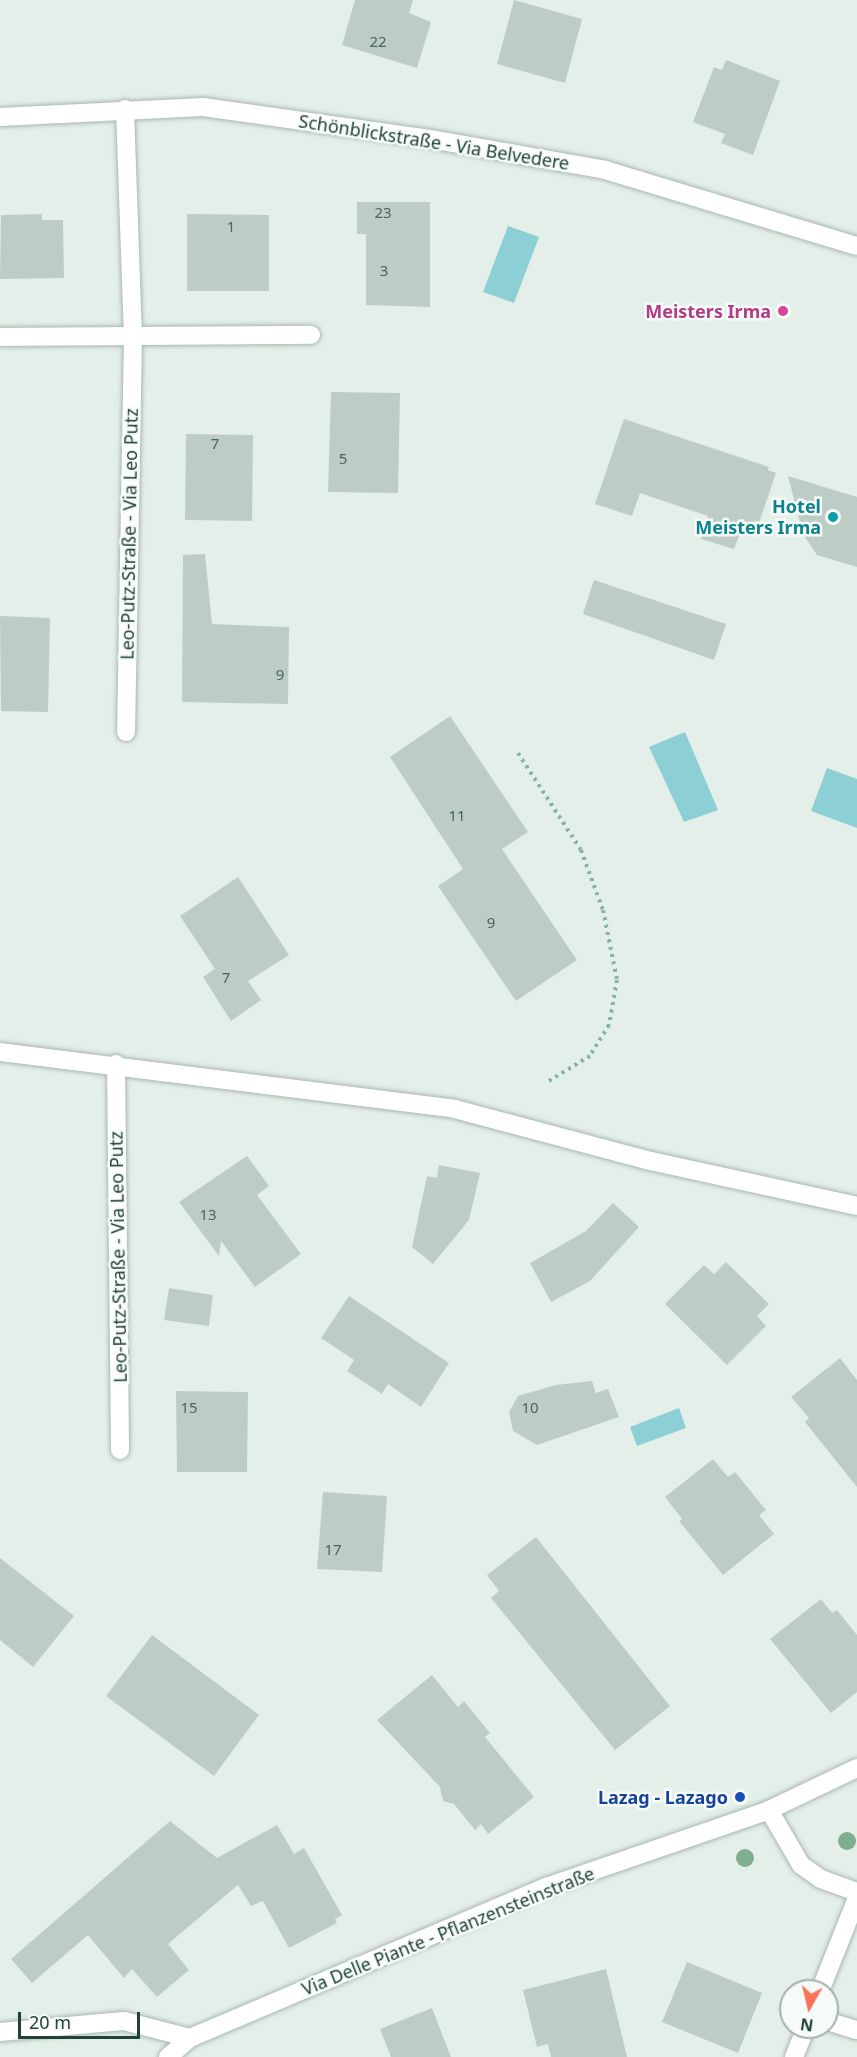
<!DOCTYPE html>
<html>
<head>
<meta charset="utf-8">
<style>
  body { margin:0 }
  #map { position:relative; width:857px; height:2057px; overflow:hidden; background:#e5efea; font-family:"Noto Sans",sans-serif }
  div>[style] { position:absolute }
  [style*='--x'] { left:calc(var(--x)*1px); top:calc(var(--y)*1px); width:calc(var(--w)*1px); rotate:calc(var(--a)*1deg) }
  .water>* { inset:0; background:#8cd0d5 }
  .building>* { inset:0; background:#bdcdc5 }
  .path>* { height:4px; margin-top:-2px; transform-origin:0; background:repeating-linear-gradient(90deg,#85b4a1 0 3px,transparent 0 7.5px) }
  .roads { filter:drop-shadow(0 0 2px #a7b8b1) drop-shadow(0 0 2px #a7b8b1) }
  .minor>* { height:18px; margin:-9px; padding:0 9px; transform-origin:9px; border-radius:9px; background:#fff }
  .trees>* { width:18px; height:18px; margin:-9px; border-radius:50%; background:#7faf8e }
  .dots>* { width:16px; height:16px; translate:-50% -50%; box-sizing:border-box; border:3px solid #f6fbf8; border-radius:50% }
  span { translate:-50% -50%; white-space:nowrap; text-align:center; line-height:1.15; -webkit-text-stroke:5px #f6fbf8; paint-order:stroke }
  .number-label { font-size:15px; color:#4a655a }
  .number-label span { -webkit-text-stroke-width:0 }
  .street-label { font-size:18px; color:#234237 }
  .hotel-label { font-size:18px; color:#b23c85; font-weight:700 }
  .right { translate:-100% -50%; text-align:right }
  .culture-label { font-size:18px; color:#0d838f; font-weight:700 }
  .transit-label { font-size:18px; color:#164399; font-weight:700 }
  .north { position:absolute; left:779px; top:1979px; width:60px; height:60px; box-sizing:border-box; background:#f6fbf8; border:2px solid #a2b1ab; border-radius:50%; rotate:188deg; font-size:16px; font-weight:700; line-height:24px; text-align:center; color:#234237 }
  .north::after { content:''; display:block; margin:auto; width:21px; height:27px; background:#f7745b; clip-path:polygon(50% 0,100% 100%,50% 72%,0 100%) }
  .scale { position:absolute; left:18px; top:2012px; width:122px; height:27px; box-sizing:border-box; border:3px solid #234237; border-top:0; padding-left:8px; font-size:18px; line-height:21px; white-space:nowrap; color:#234237; -webkit-text-stroke:4px #f6fbf8; paint-order:stroke }
</style>
</head>
<body>
<div id="map">
  <div class="water">
    <i style="clip-path:polygon(508px 226px,539px 237px,514px 303px,483px 292px)"></i>
    <i style="clip-path:polygon(685px 732px,718px 810px,684px 822px,649px 747px)"></i>
    <i style="clip-path:polygon(827px 768px,857px 779px,857px 828px,811px 811px)"></i>
    <i style="clip-path:polygon(679px 1408px,686px 1428px,637px 1446px,630px 1427px)"></i>
  </div>
  <div class="building">
    <i style="clip-path:polygon(355px 0,413px 0,409px 13px,431px 22px,417px 68px,342px 45px)"></i>
    <i style="clip-path:polygon(514px 0,582px 19px,565px 83px,497px 64px)"></i>
    <i style="clip-path:polygon(726px 60px,780px 81px,753px 155px,721px 143px,725px 134px,693px 122px,714px 67px,722px 70px)"></i>
    <i style="clip-path:polygon(357px 202px,430px 202px,430px 307px,366px 305px,366px 234px,357px 234px)"></i>
    <i style="clip-path:polygon(42px 214px,42px 220px,63px 220px,64px 278px,0 279px,1px 215px)"></i>
    <i style="clip-path:polygon(187px 214px,269px 215px,269px 291px,187px 291px)"></i>
    <i style="clip-path:polygon(331px 392px,400px 393px,398px 493px,328px 492px)"></i>
    <i style="clip-path:polygon(624px 419px,769px 467px,768px 470px,776px 473px,755px 535px,741px 531px,734px 549px,701px 539px,708px 516px,640px 493px,632px 516px,595px 504px)"></i>
    <i style="clip-path:polygon(186px 434px,253px 435px,252px 521px,185px 520px)"></i>
    <i style="clip-path:polygon(788px 476px,857px 497px,857px 567px,817px 555px,803px 534px)"></i>
    <i style="clip-path:polygon(205px 554px,212px 624px,289px 627px,288px 704px,182px 702px,183px 555px)"></i>
    <i style="clip-path:polygon(594px 580px,726px 624px,714px 660px,583px 614px)"></i>
    <i style="clip-path:polygon(0 616px,50px 618px,48px 712px,1px 711px)"></i>
    <i style="clip-path:polygon(450px 716px,528px 832px,502px 849px,577px 960px,516px 1001px,438px 886px,463px 869px,390px 757px)"></i>
    <i style="clip-path:polygon(238px 877px,289px 955px,248px 981px,261px 1000px,231px 1021px,203px 977px,215px 969px,180px 916px)"></i>
    <i style="clip-path:polygon(247px 1156px,269px 1186px,257px 1195px,301px 1254px,255px 1287px,221px 1241px,219px 1256px,179px 1202px)"></i>
    <i style="clip-path:polygon(439px 1165px,480px 1173px,469px 1220px,433px 1264px,412px 1247px,427px 1176px,437px 1178px)"></i>
    <i style="clip-path:polygon(613px 1203px,639px 1227px,590px 1281px,551px 1302px,530px 1263px,586px 1231px)"></i>
    <i style="clip-path:polygon(726px 1262px,769px 1304px,757px 1316px,766px 1326px,727px 1365px,665px 1304px,704px 1265px,714px 1274px)"></i>
    <i style="clip-path:polygon(169px 1288px,213px 1295px,209px 1326px,164px 1320px)"></i>
    <i style="clip-path:polygon(349px 1296px,449px 1363px,421px 1407px,388px 1384px,382px 1394px,347px 1371px,354px 1360px,321px 1338px)"></i>
    <i style="clip-path:polygon(840px 1358px,857px 1380px,857px 1487px,805px 1422px,809px 1418px,791px 1397px)"></i>
    <i style="clip-path:polygon(592px 1381px,596px 1393px,608px 1389px,619px 1417px,537px 1445px,513px 1431px,509px 1412px,518px 1396px,556px 1385px)"></i>
    <i style="clip-path:polygon(176px 1391px,248px 1392px,247px 1472px,177px 1472px)"></i>
    <i style="clip-path:polygon(713px 1459px,728px 1477px,735px 1472px,766px 1510px,759px 1515px,774px 1534px,723px 1575px,679px 1521px,682px 1519px,665px 1497px)"></i>
    <i style="clip-path:polygon(323px 1492px,387px 1496px,382px 1572px,317px 1569px)"></i>
    <i style="clip-path:polygon(536px 1537px,670px 1706px,615px 1750px,491px 1598px,499px 1591px,487px 1575px)"></i>
    <i style="clip-path:polygon(0 1558px,74px 1616px,33px 1667px,0 1640px)"></i>
    <i style="clip-path:polygon(821px 1599px,832px 1613px,837px 1610px,857px 1635px,857px 1692px,831px 1713px,770px 1639px)"></i>
    <i style="clip-path:polygon(152px 1635px,259px 1715px,214px 1776px,106px 1696px)"></i>
    <i style="clip-path:polygon(432px 1675px,458px 1707px,464px 1701px,490px 1733px,485px 1737px,534px 1797px,488px 1834px,481px 1824px,475px 1830px,454px 1804px,443px 1801px,440px 1787px,377px 1720px)"></i>
    <i style="clip-path:polygon(170px 1821px,217px 1858px,277px 1825px,294px 1854px,304px 1848px,342px 1915px,335px 1919px,337px 1923px,289px 1948px,263px 1901px,251px 1906px,238px 1885px,168px 1944px,189px 1970px,157px 1997px,132px 1969px,124px 1978px,88px 1935px,32px 1983px,11px 1959px)"></i>
    <i style="clip-path:polygon(687px 1962px,762px 1993px,738px 2053px,662px 2022px)"></i>
    <i style="clip-path:polygon(606px 1969px,627px 2057px,551px 2057px,548px 2044px,537px 2047px,523px 1990px)"></i>
    <i style="clip-path:polygon(432px 2008px,451px 2057px,391px 2057px,380px 2029px)"></i>
  </div>
  <div class="path">
    <i style="--x:518;--y:753;--w:116;--a:57"></i>
    <i style="--x:581;--y:850;--w:64;--a:69.9"></i>
    <i style="--x:603;--y:910;--w:71;--a:78.7"></i>
    <i style="--x:617;--y:980;--w:46;--a:100.1"></i>
    <i style="--x:609;--y:1025;--w:36;--a:122"></i>
    <i style="--x:590;--y:1056;--w:50;--a:148.8"></i>
  </div>
  <div class="roads">
    <div class="minor">
      <i style="--x:125;--y:109;--w:226;--a:88"></i>
      <i style="--x:133;--y:335;--w:397;--a:91"></i>
      <i style="--x:0;--y:117;--w:203;--a:-2.8"></i>
      <i style="--x:203;--y:107;--w:229;--a:8"></i>
      <i style="--x:430;--y:139;--w:178;--a:10"></i>
      <i style="--x:605;--y:170;--w:263;--a:16.8"></i>
      <i style="--x:0;--y:337;--w:311;--a:-0.4"></i>
      <i style="--x:0;--y:1052;--w:459;--a:7.1"></i>
      <i style="--x:455;--y:1109;--w:203;--a:14.9"></i>
      <i style="--x:651;--y:1161;--w:211;--a:12.3"></i>
      <i style="--x:116;--y:1064;--w:386;--a:89.4"></i>
      <i style="--x:769;--y:1810;--w:64;--a:59.8"></i>
      <i style="--x:801;--y:1865;--w:24;--a:35"></i>
      <i style="--x:821;--y:1879;--w:38;--a:20"></i>
      <i style="--x:820;--y:1991;--w:100;--a:-68.3"></i>
      <i style="--x:827;--y:2021;--w:31;--a:17"></i>
      <i style="--x:0;--y:2032;--w:124;--a:-5.1"></i>
      <i style="--x:124;--y:2021;--w:68;--a:14.4"></i>
      <i style="--x:168;--y:2057;--w:29;--a:-41"></i>
      <i style="--x:190;--y:2038;--w:387;--a:-23"></i>
      <i style="--x:546;--y:1887;--w:236;--a:-19"></i>
      <i style="--x:769;--y:1810;--w:98;--a:-25.5"></i>
      <i style="--x:794;--y:2057;--w:32;--a:-68"></i>
    </div>
  </div>
  <div class="trees">
    <i style="left:847px;top:1841px"></i>
    <i style="left:745px;top:1858px"></i>
  </div>
  <div class="dots">
    <i style="left:783px;top:311px;background:#d1479c"></i>
    <i style="left:833px;top:517px;background:#0f9aa8"></i>
    <i style="left:740px;top:1797px;background:#1a4fb4"></i>
  </div>
  <div class="number-label">
    <span style="left:378px;top:42px">22</span>
    <span style="left:383px;top:213px">23</span>
    <span style="left:231px;top:227px">1</span>
    <span style="left:384px;top:271px">3</span>
    <span style="left:215px;top:444px">7</span>
    <span style="left:343px;top:459px">5</span>
    <span style="left:280px;top:675px">9</span>
    <span style="left:457px;top:816px">11</span>
    <span style="left:491px;top:923px">9</span>
    <span style="left:226px;top:978px">7</span>
    <span style="left:208px;top:1215px">13</span>
    <span style="left:189px;top:1408px">15</span>
    <span style="left:530px;top:1408px">10</span>
    <span style="left:333px;top:1550px">17</span>
  </div>
  <div class="street-label">
    <span style="left:434px;top:142px;rotate:9deg">Schönblickstraße - Via Belvedere</span>
    <span style="left:129px;top:534px;rotate:-89deg">Leo-Putz-Straße - Via Leo Putz</span>
    <span style="left:118px;top:1257px;rotate:-91deg">Leo-Putz-Straße - Via Leo Putz</span>
    <span style="left:448px;top:1931px;rotate:-22deg">Via Delle Piante - Pflanzensteinstraße</span>
  </div>
  <div class="hotel-label">
    <span class="right" style="left:771px;top:311px">Meisters Irma</span>
  </div>
  <div class="culture-label">
    <span class="right" style="left:821px;top:517px">Hotel<br>Meisters Irma</span>
  </div>
  <div class="transit-label">
    <span class="right" style="left:728px;top:1797px">Lazag - Lazago</span>
  </div>
  <div class="north">N</div>
  <div class="scale">20 m</div>
</div>
</body>
</html>
